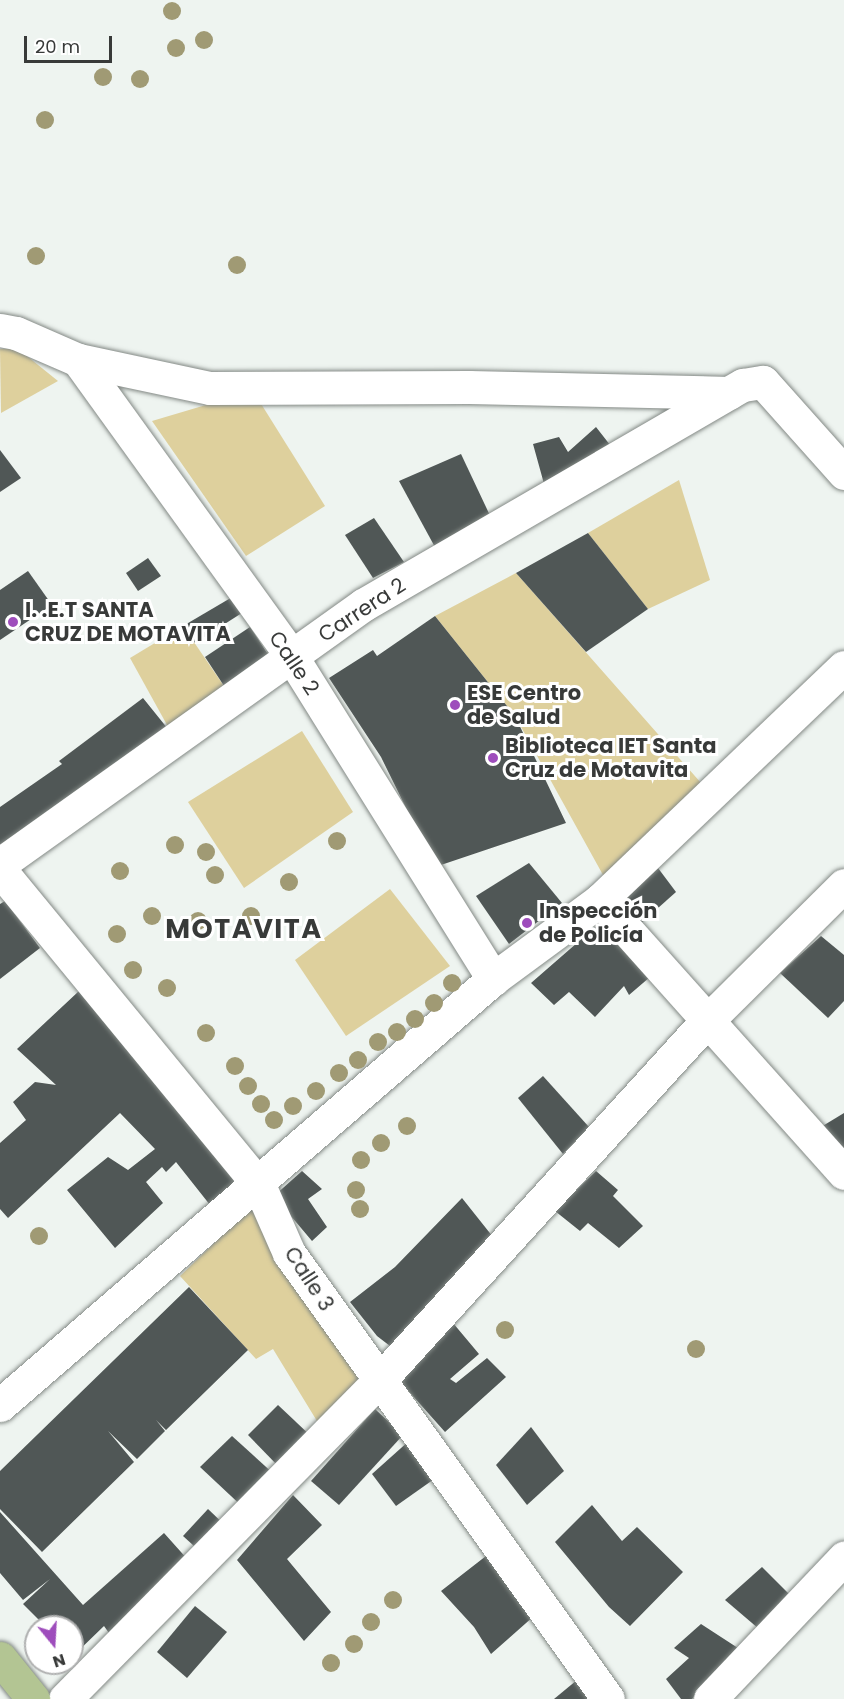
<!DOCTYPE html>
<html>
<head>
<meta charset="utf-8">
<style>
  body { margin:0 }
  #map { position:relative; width:844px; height:1699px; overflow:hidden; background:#eef4f0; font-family:Poppins,sans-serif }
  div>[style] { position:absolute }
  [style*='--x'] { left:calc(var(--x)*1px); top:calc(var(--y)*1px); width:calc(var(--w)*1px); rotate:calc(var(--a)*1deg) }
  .green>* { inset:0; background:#ded09d }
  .building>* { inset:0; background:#505756 }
  .roads { filter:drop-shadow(0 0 2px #838985) drop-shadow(0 0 2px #838985) }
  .minor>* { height:33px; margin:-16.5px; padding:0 16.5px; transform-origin:16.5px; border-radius:16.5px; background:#fff }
  .major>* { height:33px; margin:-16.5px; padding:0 16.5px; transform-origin:16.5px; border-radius:16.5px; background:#b3c593 }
  .trees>* { width:18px; height:18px; margin:-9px; border-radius:50%; background:#a09a74 }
  .dots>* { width:16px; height:16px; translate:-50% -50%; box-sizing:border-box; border:3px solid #fff; border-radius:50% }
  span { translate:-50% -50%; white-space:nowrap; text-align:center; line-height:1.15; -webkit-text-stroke:6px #fff; paint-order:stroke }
  .poi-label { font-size:21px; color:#383a39; font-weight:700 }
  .left { translate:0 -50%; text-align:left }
  .street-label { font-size:21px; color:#383a39 }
  .district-label { font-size:27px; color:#383a39; font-weight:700; letter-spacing:1.5px }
  .north { position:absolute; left:24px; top:1615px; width:60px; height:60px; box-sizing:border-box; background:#fff; border:2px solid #afb0b0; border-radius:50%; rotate:162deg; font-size:16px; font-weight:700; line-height:24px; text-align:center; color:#383a39 }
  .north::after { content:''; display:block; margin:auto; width:21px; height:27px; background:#9e4dbc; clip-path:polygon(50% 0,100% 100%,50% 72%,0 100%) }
  .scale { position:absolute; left:24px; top:36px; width:88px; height:27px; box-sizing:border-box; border:3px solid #383a39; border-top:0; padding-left:8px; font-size:18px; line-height:21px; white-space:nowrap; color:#383a39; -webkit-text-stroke:4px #fff; paint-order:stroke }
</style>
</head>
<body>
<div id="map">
  <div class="green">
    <i style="clip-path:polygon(17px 348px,58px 381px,1px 413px,0 349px)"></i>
    <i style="clip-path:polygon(253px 391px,325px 506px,246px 556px,152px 421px)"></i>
    <i style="clip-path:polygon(679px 480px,710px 580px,648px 609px,588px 533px)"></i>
    <i style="clip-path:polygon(516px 573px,709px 792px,608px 884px,515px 716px,435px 616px)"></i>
    <i style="clip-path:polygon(183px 626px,230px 695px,172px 734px,130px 658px)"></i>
    <i style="clip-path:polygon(302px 731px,353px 812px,244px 888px,188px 802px)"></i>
    <i style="clip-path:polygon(390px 889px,450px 966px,346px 1036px,295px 960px)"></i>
    <i style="clip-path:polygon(257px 1202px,363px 1381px,320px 1426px,273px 1349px,256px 1359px,180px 1276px)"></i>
  </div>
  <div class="building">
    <i style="clip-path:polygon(596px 427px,614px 450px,546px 491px,533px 444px,559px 437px,568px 452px)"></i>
    <i style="clip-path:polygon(0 450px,21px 478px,0 492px)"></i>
    <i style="clip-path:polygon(461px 454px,494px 524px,436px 549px,399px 481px)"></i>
    <i style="clip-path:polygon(374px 518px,404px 562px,373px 578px,345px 535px)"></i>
    <i style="clip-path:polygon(588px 533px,648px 609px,586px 652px,516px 573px)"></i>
    <i style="clip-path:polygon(148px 558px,161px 576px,138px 591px,126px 573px)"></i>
    <i style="clip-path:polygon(28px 571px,52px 605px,0 640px,0 590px)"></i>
    <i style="clip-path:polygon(234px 596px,245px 611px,195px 643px,183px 626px)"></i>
    <i style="clip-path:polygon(435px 616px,515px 716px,566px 823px,435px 867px,381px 757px,329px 678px,373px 650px,377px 656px)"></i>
    <i style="clip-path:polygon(250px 627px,275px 665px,230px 695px,205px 657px)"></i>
    <i style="clip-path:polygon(143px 698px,172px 734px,0 850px,0 807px,62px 764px,59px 761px)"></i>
    <i style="clip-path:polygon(529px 863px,562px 903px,509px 944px,476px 896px)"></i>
    <i style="clip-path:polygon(655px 864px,676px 892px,639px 925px,615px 898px)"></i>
    <i style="clip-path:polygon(5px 901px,40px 948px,0 979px,0 904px)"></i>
    <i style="clip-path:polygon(601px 922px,650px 977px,629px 995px,624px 986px,595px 1017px,569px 992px,554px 1005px,531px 983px)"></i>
    <i style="clip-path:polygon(821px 936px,844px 955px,844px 1001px,828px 1018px,780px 973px)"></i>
    <i style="clip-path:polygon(79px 991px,244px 1187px,214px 1210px,176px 1162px,166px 1172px,162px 1167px,146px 1182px,163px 1203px,115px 1248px,67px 1190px,108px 1157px,128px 1170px,155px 1149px,120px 1113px,8px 1218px,0 1209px,0 1143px,26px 1120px,13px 1102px,35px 1082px,56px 1085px,17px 1049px)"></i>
    <i style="clip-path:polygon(543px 1076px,589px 1127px,563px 1154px,518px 1098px)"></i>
    <i style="clip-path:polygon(844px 1113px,844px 1153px,821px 1127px)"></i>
    <i style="clip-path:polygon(302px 1171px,322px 1189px,308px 1199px,327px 1227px,312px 1241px,274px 1196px)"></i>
    <i style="clip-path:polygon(596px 1171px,618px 1190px,613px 1196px,643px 1226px,619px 1248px,588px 1223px,580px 1231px,555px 1211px)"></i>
    <i style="clip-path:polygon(462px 1198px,493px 1237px,390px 1346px,377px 1336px,350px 1302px,395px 1267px)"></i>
    <i style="clip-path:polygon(189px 1287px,248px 1350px,166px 1430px,156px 1420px,165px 1431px,137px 1459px,108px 1431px,134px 1462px,42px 1552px,0 1509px,0 1471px)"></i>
    <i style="clip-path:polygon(453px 1323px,479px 1354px,450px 1379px,456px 1383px,487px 1358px,506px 1377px,445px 1432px,395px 1376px)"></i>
    <i style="clip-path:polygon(278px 1405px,313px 1438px,281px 1469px,248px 1435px)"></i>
    <i style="clip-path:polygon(375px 1409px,403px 1435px,339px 1505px,311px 1481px)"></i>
    <i style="clip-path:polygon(531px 1427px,564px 1471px,527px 1505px,496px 1465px)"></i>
    <i style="clip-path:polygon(232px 1436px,276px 1476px,247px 1511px,200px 1467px)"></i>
    <i style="clip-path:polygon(410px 1440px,437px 1477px,396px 1506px,372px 1474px)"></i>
    <i style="clip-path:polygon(293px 1495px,322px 1525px,287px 1559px,331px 1612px,304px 1641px,237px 1560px)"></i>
    <i style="clip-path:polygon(592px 1505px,622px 1541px,637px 1527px,683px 1572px,630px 1626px,609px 1607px,555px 1542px)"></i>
    <i style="clip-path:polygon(208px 1509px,230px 1530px,205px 1556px,183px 1536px)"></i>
    <i style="clip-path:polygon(0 1512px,83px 1605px,164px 1533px,189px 1561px,109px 1633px,104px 1626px,72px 1657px,72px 1627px,46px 1627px,23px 1604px,50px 1579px,23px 1600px,0 1573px)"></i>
    <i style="clip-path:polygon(486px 1556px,534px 1616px,491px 1654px,474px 1627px,441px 1591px)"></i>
    <i style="clip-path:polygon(762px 1567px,797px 1602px,766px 1635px,725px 1600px)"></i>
    <i style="clip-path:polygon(195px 1606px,227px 1632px,187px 1678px,157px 1652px)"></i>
    <i style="clip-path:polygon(701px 1624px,741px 1650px,692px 1699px,681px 1699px,666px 1679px,689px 1658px,674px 1648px)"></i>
    <i style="clip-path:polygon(577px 1680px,593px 1699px,554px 1699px)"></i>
  </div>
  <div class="roads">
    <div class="minor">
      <i style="--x:0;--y:330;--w:16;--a:11"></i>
      <i style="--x:16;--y:333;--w:68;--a:23.5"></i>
      <i style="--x:78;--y:360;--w:135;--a:12"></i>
      <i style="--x:210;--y:388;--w:259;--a:-0.2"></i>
      <i style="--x:469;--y:387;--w:260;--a:1.3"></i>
      <i style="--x:78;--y:360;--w:366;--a:54.2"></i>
      <i style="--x:292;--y:657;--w:380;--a:58"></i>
      <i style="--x:0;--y:864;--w:446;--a:-35.5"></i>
      <i style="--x:363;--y:605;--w:439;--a:-30.1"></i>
      <i style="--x:743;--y:385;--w:20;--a:-9"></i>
      <i style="--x:763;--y:382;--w:122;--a:48.3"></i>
      <i style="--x:0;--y:870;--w:408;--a:50.6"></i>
      <i style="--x:259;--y:1185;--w:74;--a:66.2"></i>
      <i style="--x:289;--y:1253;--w:548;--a:54.43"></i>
      <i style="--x:600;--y:900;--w:366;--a:48.2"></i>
      <i style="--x:0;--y:1405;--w:652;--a:-40.83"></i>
      <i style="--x:493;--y:979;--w:133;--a:-36.4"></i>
      <i style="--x:600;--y:900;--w:337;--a:-43.7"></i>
      <i style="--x:65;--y:1699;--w:447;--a:-45.4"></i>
      <i style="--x:379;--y:1381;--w:486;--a:-47.7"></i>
      <i style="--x:706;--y:1022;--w:194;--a:-44.8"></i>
      <i style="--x:710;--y:1699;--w:195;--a:-46.5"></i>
    </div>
    <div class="major">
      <i style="--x:0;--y:1658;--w:53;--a:51.2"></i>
    </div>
  </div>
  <div class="trees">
    <i style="left:172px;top:11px"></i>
    <i style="left:204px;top:40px"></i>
    <i style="left:176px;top:48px"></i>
    <i style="left:103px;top:77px"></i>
    <i style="left:140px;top:79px"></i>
    <i style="left:45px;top:120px"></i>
    <i style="left:36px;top:256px"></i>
    <i style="left:237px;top:265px"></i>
    <i style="left:337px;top:841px"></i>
    <i style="left:175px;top:845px"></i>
    <i style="left:206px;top:852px"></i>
    <i style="left:120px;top:871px"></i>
    <i style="left:215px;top:875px"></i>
    <i style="left:289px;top:882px"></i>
    <i style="left:152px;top:916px"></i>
    <i style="left:251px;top:916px"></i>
    <i style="left:198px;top:921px"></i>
    <i style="left:117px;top:934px"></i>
    <i style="left:133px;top:970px"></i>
    <i style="left:452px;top:983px"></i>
    <i style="left:167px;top:988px"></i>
    <i style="left:434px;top:1003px"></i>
    <i style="left:415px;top:1019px"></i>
    <i style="left:397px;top:1032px"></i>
    <i style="left:206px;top:1033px"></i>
    <i style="left:378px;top:1042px"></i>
    <i style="left:358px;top:1060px"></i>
    <i style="left:235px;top:1066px"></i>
    <i style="left:339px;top:1073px"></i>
    <i style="left:248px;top:1086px"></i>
    <i style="left:316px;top:1091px"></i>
    <i style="left:261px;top:1104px"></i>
    <i style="left:293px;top:1106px"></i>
    <i style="left:274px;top:1120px"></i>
    <i style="left:407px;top:1126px"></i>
    <i style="left:381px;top:1143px"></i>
    <i style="left:361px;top:1160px"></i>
    <i style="left:356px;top:1190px"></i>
    <i style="left:360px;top:1209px"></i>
    <i style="left:39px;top:1236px"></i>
    <i style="left:505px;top:1330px"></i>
    <i style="left:696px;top:1349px"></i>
    <i style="left:393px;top:1600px"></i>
    <i style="left:371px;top:1622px"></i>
    <i style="left:354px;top:1644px"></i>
    <i style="left:331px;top:1663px"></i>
  </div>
  <div class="dots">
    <i style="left:13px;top:622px;background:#9e4dbc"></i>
    <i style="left:455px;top:705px;background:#9e4dbc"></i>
    <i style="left:493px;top:758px;background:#9e4dbc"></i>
    <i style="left:527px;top:923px;background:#9e4dbc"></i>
  </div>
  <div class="poi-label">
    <span class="left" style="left:25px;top:622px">I. .E.T SANTA<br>CRUZ DE MOTAVITA</span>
    <span class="left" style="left:467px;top:705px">ESE Centro<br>de Salud</span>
    <span class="left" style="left:505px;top:758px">Biblioteca IET Santa<br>Cruz de Motavita</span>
    <span class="left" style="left:539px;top:923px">Inspección<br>de Policía</span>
  </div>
  <div class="street-label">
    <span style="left:362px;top:610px;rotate:-33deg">Carrera 2</span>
    <span style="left:294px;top:663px;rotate:56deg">Calle 2</span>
    <span style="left:309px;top:1279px;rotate:57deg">Calle 3</span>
  </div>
  <div class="district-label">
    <span style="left:244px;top:929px">MOTAVITA</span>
  </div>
  <div class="north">N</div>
  <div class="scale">20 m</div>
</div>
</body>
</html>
